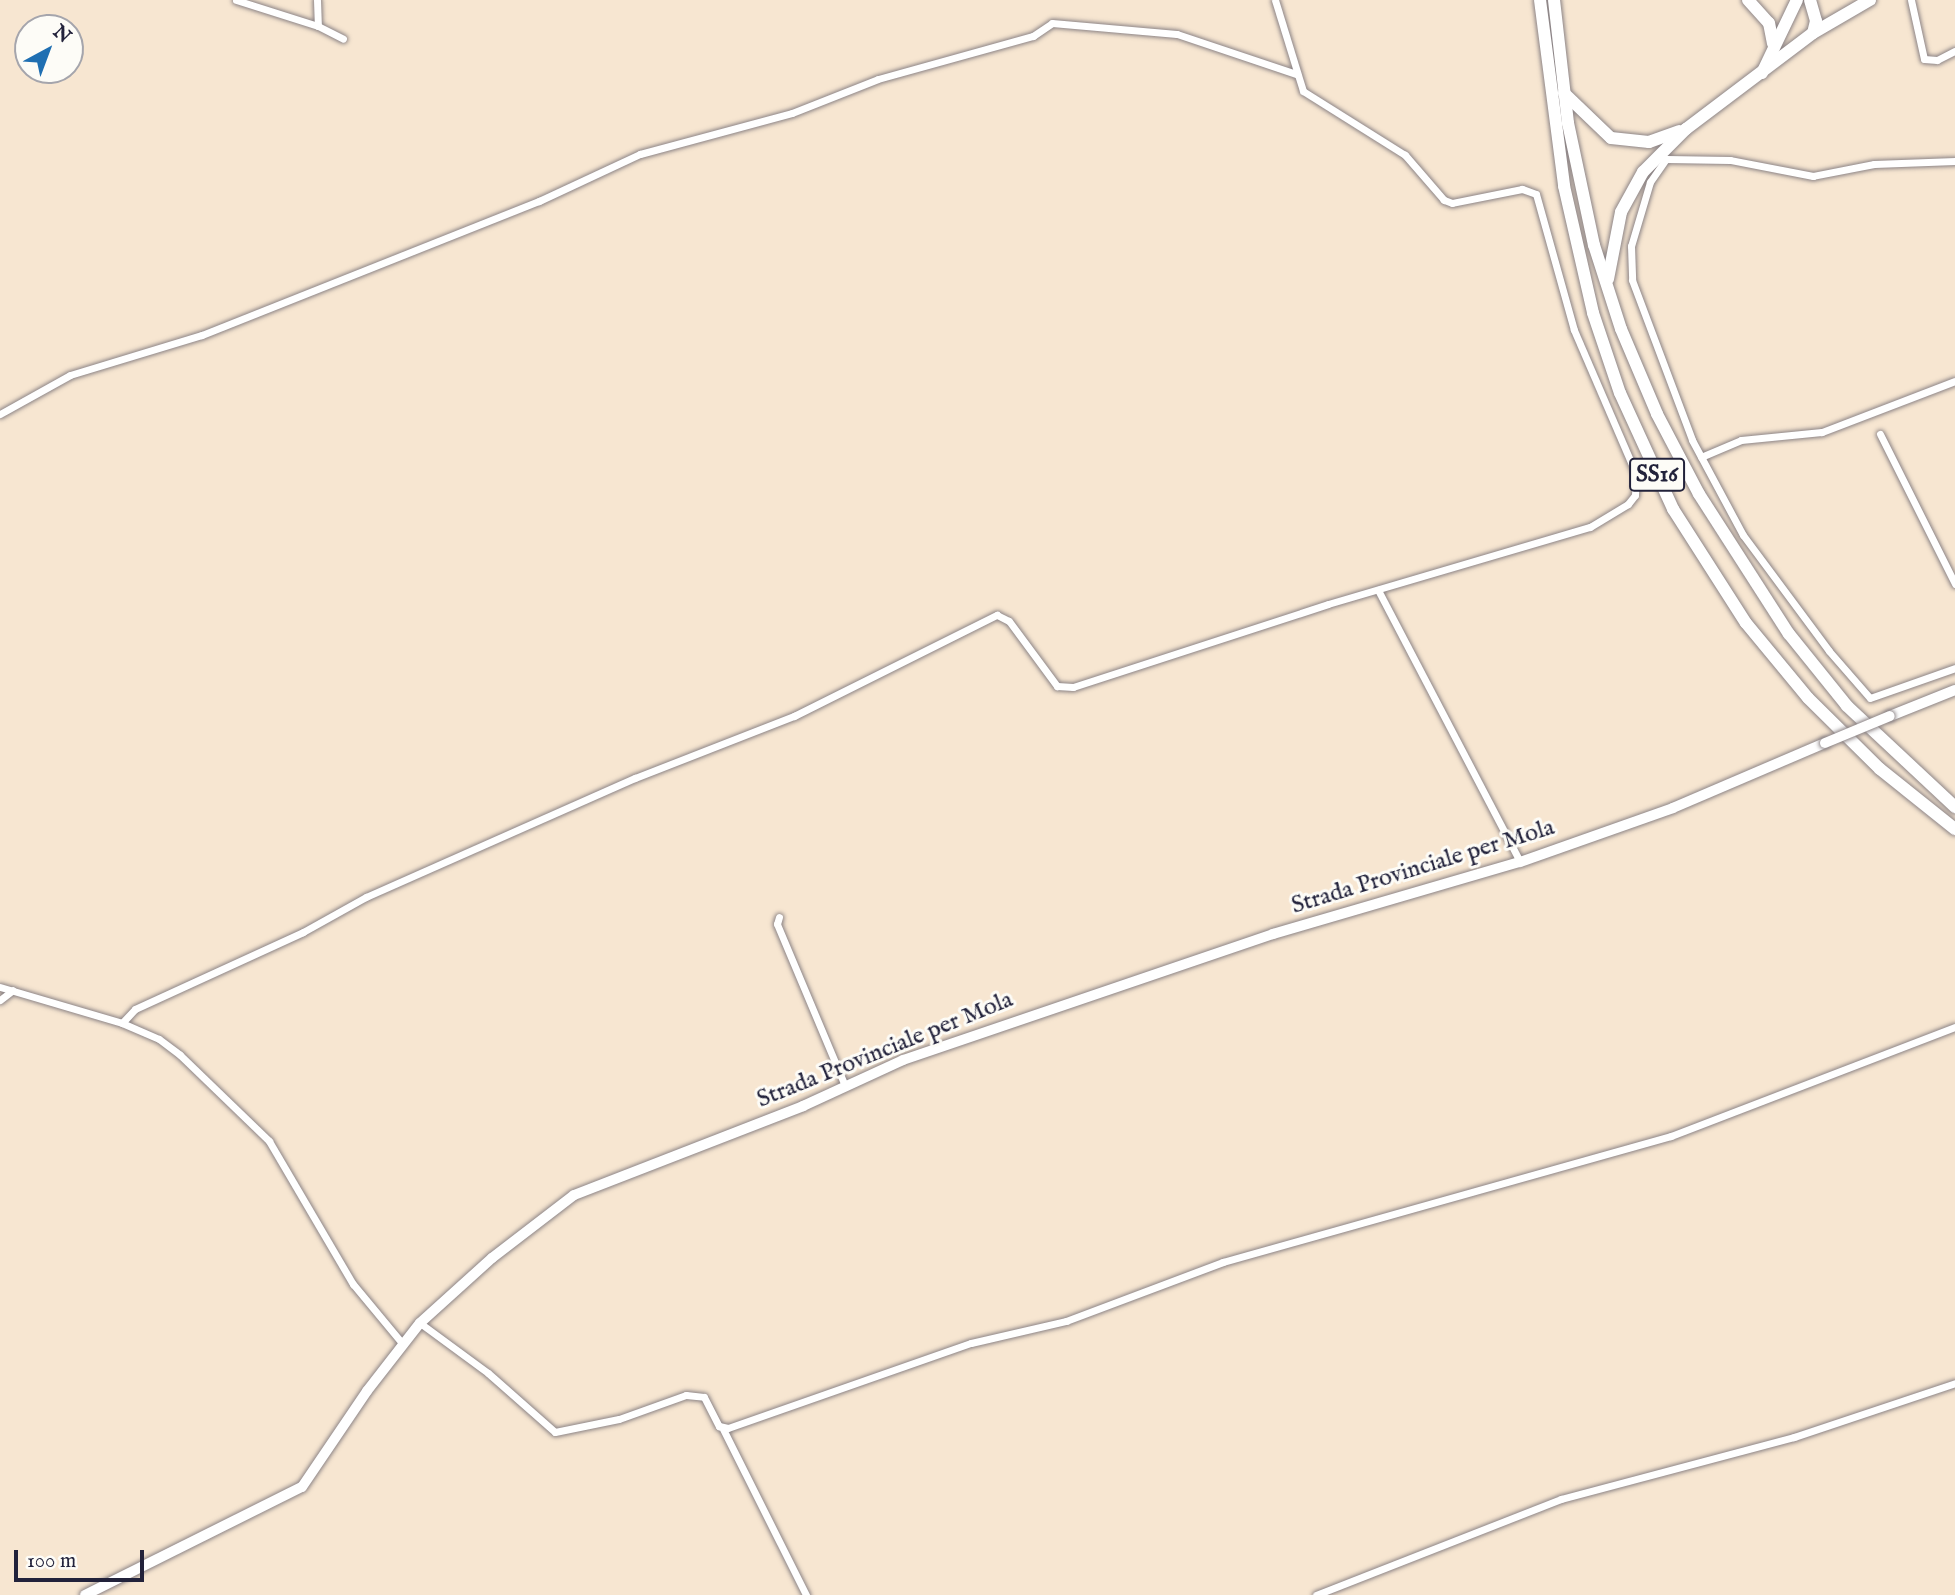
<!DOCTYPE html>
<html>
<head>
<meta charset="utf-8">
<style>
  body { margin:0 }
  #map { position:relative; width:1955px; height:1595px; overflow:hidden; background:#f7e6d1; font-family:"IM FELL English",serif }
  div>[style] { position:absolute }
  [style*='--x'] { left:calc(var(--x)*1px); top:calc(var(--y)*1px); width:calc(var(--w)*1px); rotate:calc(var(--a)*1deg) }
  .roads { filter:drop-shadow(0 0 2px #8c8486) drop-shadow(0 0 2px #8c8486) }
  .street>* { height:7px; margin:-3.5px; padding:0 3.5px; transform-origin:3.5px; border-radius:3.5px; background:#fff }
  .secondary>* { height:10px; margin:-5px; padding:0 5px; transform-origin:5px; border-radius:5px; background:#fff }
  .highway>* { height:12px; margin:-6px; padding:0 6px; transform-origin:6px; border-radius:6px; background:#fff }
  .bridges { filter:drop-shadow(0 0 2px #8c8486) drop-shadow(0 0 2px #8c8486) }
  .secondary-bridge>* { height:10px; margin:-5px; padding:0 5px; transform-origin:5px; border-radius:5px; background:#fff }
  span { translate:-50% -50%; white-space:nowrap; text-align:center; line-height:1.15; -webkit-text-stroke:6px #fdfcf7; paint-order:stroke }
  .shield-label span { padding:2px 5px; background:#fdfcf7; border:2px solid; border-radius:5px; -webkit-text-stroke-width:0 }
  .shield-label { font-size:23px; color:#22223b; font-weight:700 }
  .street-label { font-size:24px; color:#22223b }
  .north { position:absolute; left:14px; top:14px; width:70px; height:70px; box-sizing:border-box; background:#fdfcf7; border:2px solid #a5a5ac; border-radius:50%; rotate:41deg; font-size:19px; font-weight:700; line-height:28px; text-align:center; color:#22223b }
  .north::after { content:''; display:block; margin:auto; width:24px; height:32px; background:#1f6fb2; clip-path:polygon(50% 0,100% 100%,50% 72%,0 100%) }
  .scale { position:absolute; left:14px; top:1550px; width:130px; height:32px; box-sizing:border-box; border:4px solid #22223b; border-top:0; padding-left:9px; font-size:21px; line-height:24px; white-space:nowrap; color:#22223b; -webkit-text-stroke:5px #fdfcf7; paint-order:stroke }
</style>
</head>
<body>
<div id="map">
  <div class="roads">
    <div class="street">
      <i style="--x:236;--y:0;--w:86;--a:17.6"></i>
      <i style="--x:317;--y:0;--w:26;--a:88"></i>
      <i style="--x:318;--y:26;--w:28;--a:27"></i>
      <i style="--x:1911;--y:0;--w:60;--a:77.6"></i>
      <i style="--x:1924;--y:59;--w:13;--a:4"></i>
      <i style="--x:1937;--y:60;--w:20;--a:-27"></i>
      <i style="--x:1955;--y:161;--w:81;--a:177.9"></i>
      <i style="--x:1874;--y:164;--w:62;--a:168.9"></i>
      <i style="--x:1813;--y:176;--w:85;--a:-169.1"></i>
      <i style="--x:1730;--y:160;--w:64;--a:-179.1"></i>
      <i style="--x:1666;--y:159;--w:28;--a:125"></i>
      <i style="--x:1650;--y:182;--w:67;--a:106.5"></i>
      <i style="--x:1631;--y:246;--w:34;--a:88"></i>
      <i style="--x:1632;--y:280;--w:171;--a:69.4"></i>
      <i style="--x:1692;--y:440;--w:108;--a:61.8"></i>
      <i style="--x:1743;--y:535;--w:144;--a:53.4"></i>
      <i style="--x:1829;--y:651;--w:62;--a:48.9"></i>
      <i style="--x:1870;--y:698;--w:90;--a:-19.4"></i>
      <i style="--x:0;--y:414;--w:80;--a:-29.1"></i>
      <i style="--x:70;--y:375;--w:138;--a:-16.9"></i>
      <i style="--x:202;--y:335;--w:363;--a:-21.7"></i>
      <i style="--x:539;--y:201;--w:111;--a:-25"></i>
      <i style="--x:640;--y:154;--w:157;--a:-15.1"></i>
      <i style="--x:792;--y:113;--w:92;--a:-21.6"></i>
      <i style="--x:878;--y:79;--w:161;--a:-15.5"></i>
      <i style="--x:1033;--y:36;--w:23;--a:-34"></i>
      <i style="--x:1052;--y:23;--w:125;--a:5"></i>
      <i style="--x:1177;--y:34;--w:126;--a:18.6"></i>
      <i style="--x:1880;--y:434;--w:168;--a:63.4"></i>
      <i style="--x:1701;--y:457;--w:43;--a:-23"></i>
      <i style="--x:1741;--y:440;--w:81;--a:-5.6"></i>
      <i style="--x:1822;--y:432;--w:142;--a:-21"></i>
      <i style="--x:1378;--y:590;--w:307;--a:62.4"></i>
      <i style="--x:779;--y:917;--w:7;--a:106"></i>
      <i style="--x:777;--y:924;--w:176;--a:67.2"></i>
      <i style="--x:0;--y:987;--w:127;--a:16.4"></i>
      <i style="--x:122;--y:1023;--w:19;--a:-47"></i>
      <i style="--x:135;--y:1009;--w:185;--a:-24.6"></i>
      <i style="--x:303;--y:932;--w:72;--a:-29.1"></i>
      <i style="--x:366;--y:897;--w:294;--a:-23.9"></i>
      <i style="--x:635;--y:778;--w:171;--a:-21.3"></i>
      <i style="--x:794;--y:716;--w:227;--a:-26.5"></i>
      <i style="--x:997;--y:615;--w:13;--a:27"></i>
      <i style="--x:1009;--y:621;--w:81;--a:53.6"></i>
      <i style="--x:1057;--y:686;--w:16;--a:4"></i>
      <i style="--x:1073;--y:687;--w:268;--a:-18"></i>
      <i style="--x:1328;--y:604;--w:273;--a:-16.4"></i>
      <i style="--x:1590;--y:527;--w:44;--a:-31.2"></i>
      <i style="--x:1628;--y:504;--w:11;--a:-52"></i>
      <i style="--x:1635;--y:495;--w:21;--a:-87"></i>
      <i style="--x:1636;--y:474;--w:157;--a:-113.3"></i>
      <i style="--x:1574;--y:330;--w:141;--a:-105.6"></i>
      <i style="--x:1536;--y:194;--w:15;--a:-160"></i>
      <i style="--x:1522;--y:189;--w:71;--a:168.7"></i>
      <i style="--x:1452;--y:203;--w:9;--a:-159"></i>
      <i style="--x:1444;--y:200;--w:60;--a:-130.9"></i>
      <i style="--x:1405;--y:155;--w:120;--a:-147.9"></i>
      <i style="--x:1303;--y:91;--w:95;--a:-107.1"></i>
      <i style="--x:0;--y:1000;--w:16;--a:-38"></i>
      <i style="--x:122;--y:1023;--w:40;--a:23.4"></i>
      <i style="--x:159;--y:1039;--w:26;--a:37"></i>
      <i style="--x:180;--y:1055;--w:124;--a:44"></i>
      <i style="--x:269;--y:1141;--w:166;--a:59.6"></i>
      <i style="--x:353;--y:1284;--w:77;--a:50.3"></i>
      <i style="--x:420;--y:1323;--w:84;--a:36.3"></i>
      <i style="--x:488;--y:1373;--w:89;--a:41.4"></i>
      <i style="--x:555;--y:1432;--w:65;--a:-11.5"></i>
      <i style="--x:619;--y:1419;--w:71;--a:-19.7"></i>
      <i style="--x:686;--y:1395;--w:18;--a:6"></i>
      <i style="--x:704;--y:1397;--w:33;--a:63"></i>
      <i style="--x:719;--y:1426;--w:9;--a:13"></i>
      <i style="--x:728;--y:1428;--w:257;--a:-19.3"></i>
      <i style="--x:971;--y:1343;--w:98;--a:-13"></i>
      <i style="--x:1066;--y:1321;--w:168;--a:-20.6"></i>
      <i style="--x:1223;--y:1262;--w:465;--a:-15.7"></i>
      <i style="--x:1671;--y:1136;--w:304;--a:-21"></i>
      <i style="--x:723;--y:1429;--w:186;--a:63.4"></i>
      <i style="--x:1316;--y:1595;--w:263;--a:-21.4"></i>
      <i style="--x:1561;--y:1499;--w:241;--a:-14.9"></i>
      <i style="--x:1794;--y:1437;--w:170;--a:-18.5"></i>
    </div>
    <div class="secondary">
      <i style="--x:1890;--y:716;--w:70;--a:-21.8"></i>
      <i style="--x:85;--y:1595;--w:242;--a:-26.5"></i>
      <i style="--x:302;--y:1487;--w:116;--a:-55.9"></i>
      <i style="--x:367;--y:1391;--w:86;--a:-52.1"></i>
      <i style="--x:420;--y:1323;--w:97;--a:-42.1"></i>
      <i style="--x:492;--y:1258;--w:103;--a:-37.5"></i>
      <i style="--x:574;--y:1195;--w:246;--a:-21.2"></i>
      <i style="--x:803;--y:1106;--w:110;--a:-24.7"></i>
      <i style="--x:903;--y:1060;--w:391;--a:-18.8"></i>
      <i style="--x:1273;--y:934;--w:257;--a:-16.3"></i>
      <i style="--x:1520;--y:862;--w:162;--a:-19.4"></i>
      <i style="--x:1673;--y:808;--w:165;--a:-23.2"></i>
    </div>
    <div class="highway">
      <i style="--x:1540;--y:0;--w:188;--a:82.6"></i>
      <i style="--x:1564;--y:186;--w:130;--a:77.1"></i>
      <i style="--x:1593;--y:313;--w:84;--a:71.4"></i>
      <i style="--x:1620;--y:393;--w:128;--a:65.4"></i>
      <i style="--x:1673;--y:509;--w:135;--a:57.4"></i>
      <i style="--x:1746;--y:623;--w:97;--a:50.4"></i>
      <i style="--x:1808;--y:698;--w:101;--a:44.6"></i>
      <i style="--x:1880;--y:769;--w:96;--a:38.7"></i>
      <i style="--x:1554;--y:0;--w:124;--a:83.5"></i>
      <i style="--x:1568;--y:123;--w:125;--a:78"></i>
      <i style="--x:1594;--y:245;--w:88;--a:72.2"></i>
      <i style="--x:1621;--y:329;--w:92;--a:67"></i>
      <i style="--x:1657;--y:414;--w:90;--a:62.3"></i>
      <i style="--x:1699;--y:494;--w:166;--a:57.3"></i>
      <i style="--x:1789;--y:634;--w:92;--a:51.1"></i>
      <i style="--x:1847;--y:706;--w:148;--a:43.1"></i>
      <i style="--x:1748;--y:0;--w:31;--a:48"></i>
      <i style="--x:1769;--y:23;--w:21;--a:79"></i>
      <i style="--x:1810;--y:0;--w:22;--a:74"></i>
      <i style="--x:1816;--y:21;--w:12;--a:104"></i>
      <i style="--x:1762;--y:73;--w:81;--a:-64.4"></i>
      <i style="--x:1564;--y:93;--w:65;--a:43.8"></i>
      <i style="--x:1611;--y:138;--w:38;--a:6"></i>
      <i style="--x:1649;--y:142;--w:32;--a:-20"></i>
      <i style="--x:1608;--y:279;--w:68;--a:-79"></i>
      <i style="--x:1621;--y:212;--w:46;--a:-61.2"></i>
      <i style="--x:1643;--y:172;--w:61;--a:-45"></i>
      <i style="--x:1686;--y:129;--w:159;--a:-37.1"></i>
      <i style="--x:1813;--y:33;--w:66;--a:-30.1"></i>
    </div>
  </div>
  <div class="bridges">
    <div class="secondary-bridge">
      <i style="--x:1825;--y:743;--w:70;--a:-22.6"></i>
    </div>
  </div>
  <div class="shield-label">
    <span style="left:1657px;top:475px">SS16</span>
  </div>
  <div class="street-label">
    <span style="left:1423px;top:867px;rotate:-17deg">Strada Provinciale per Mola</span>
    <span style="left:885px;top:1050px;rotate:-22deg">Strada Provinciale per Mola</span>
  </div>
  <div class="north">N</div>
  <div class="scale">100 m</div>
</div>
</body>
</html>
